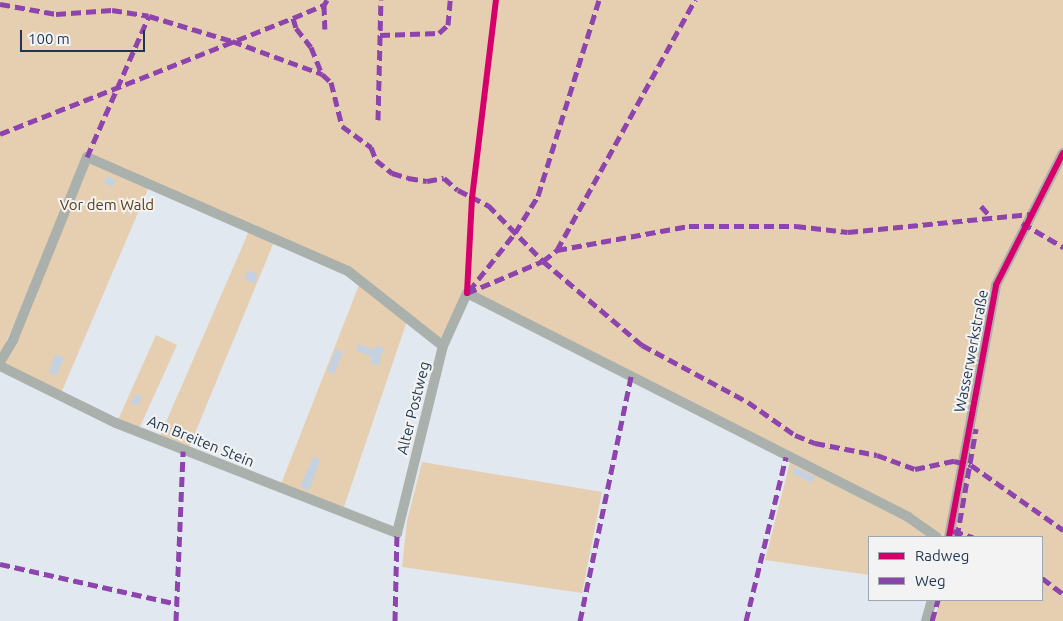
<!DOCTYPE html>
<html>
<head>
<meta charset="utf-8">
<style>
  body { margin:0 }
  #map { position:relative; width:1063px; height:621px; overflow:hidden; background:#e2e8ef; font-family:Ubuntu,sans-serif }
  div>[style] { position:absolute }
  [style*='--x'] { left:calc(var(--x)*1px); top:calc(var(--y)*1px); width:calc(var(--w)*1px); rotate:calc(var(--a)*1deg) }
  .green>* { inset:0; background:#e6cfb1 }
  .building>* { inset:0; background:#c4d1e1 }
  .minor>* { height:10px; margin:-5px; padding:0 5px; transform-origin:5px; border-radius:5px; background:#aab0ac }
  .quiet>* { height:5px; margin-top:-2.5px; transform-origin:0; background:repeating-linear-gradient(90deg,#8e44ad 0 10px,transparent 0 15px) }
  .cycleway>* { height:6px; margin:-3px; padding:0 3px; transform-origin:3px; border-radius:3px; background:#d6006c }
  span { translate:-50% -50%; white-space:nowrap; text-align:center; line-height:1.15; -webkit-text-stroke:4px #f3f3f3; paint-order:stroke }
  .park-label { font-size:15px; color:#5a3c13 }
  .street-label { font-size:15px; color:#1f364f }
  .legend { position:absolute; left:868px; top:536px; width:175px; height:65px; box-sizing:border-box; background:#f3f3f3; border:1px solid #9ea7b1; margin:0; padding:6px 9px; list-style:none; font-size:15px; color:#1f364f }
  .legend li { display:flex; align-items:center; gap:10px; height:25px }
  .legend b { width:25px; border:1px solid #9ea7b1 }
  .scale { position:absolute; left:20px; top:30px; width:125px; height:22px; box-sizing:border-box; border:2px solid #1f364f; border-top:0; padding-left:6px; font-size:15px; line-height:18px; white-space:nowrap; color:#1f364f; -webkit-text-stroke:4px #f3f3f3; paint-order:stroke }
</style>
</head>
<body>
<div id="map">
  <div class="green">
    <i style="clip-path:polygon(0 0,1063px 0,1063px 621px,934px 621px,940px 600px,1042px 600px,1042px 537px,940px 537px,925px 533px,928px 537px,869px 537px,869px 575px,765px 560px,790px 462px,902px 517px,465px 287px,443px 341px,351px 271px,87px 156px,0 356px)"></i>
    <i style="clip-path:polygon(90px 161px,149px 187px,59px 398px,0 370px)"></i>
    <i style="clip-path:polygon(249px 231px,274px 242px,188px 450px,159px 438px)"></i>
    <i style="clip-path:polygon(359px 285px,407px 321px,344px 507px,281px 484px)"></i>
    <i style="clip-path:polygon(156px 335px,177px 345px,138px 431px,117px 422px)"></i>
    <i style="clip-path:polygon(422px 462px,602px 492px,582px 593px,402px 567px,407px 521px)"></i>
  </div>
  <div class="building">
    <i style="clip-path:polygon(107px 176px,116px 180px,112px 187px,104px 183px)"></i>
    <i style="clip-path:polygon(248px 270px,258px 274px,254px 284px,244px 279px)"></i>
    <i style="clip-path:polygon(358px 344px,374px 350px,375px 346px,384px 348px,378px 366px,370px 363px,372px 357px,356px 350px)"></i>
    <i style="clip-path:polygon(336px 349px,343px 352px,334px 374px,327px 371px)"></i>
    <i style="clip-path:polygon(55px 354px,64px 358px,56px 376px,49px 373px)"></i>
    <i style="clip-path:polygon(135px 394px,142px 397px,138px 406px,131px 403px)"></i>
    <i style="clip-path:polygon(313px 457px,320px 459px,309px 491px,300px 487px)"></i>
    <i style="clip-path:polygon(795px 467px,815px 477px,812px 483px,792px 473px)"></i>
  </div>
  <div class="minor">
    <i style="--x:0;--y:362;--w:26;--a:-59"></i>
    <i style="--x:13;--y:340;--w:197;--a:-68"></i>
    <i style="--x:87;--y:157;--w:285;--a:23.6"></i>
    <i style="--x:348;--y:271;--w:121;--a:38.3"></i>
    <i style="--x:0;--y:366;--w:129;--a:26.2"></i>
    <i style="--x:116;--y:423;--w:302;--a:21.4"></i>
    <i style="--x:397;--y:533;--w:193;--a:-76.2"></i>
    <i style="--x:443;--y:346;--w:58;--a:-65.6"></i>
    <i style="--x:467;--y:293;--w:495;--a:26.9"></i>
    <i style="--x:908;--y:517;--w:35;--a:35"></i>
    <i style="--x:949;--y:537;--w:256;--a:-79.4"></i>
    <i style="--x:996;--y:285;--w:148;--a:-63.1"></i>
    <i style="--x:926;--y:621;--w:22;--a:-74"></i>
  </div>
  <div class="quiet">
    <i style="--x:0;--y:4;--w:57;--a:10.1"></i>
    <i style="--x:56;--y:14;--w:56;--a:-4.1"></i>
    <i style="--x:112;--y:10;--w:37;--a:9"></i>
    <i style="--x:149;--y:16;--w:87;--a:16.8"></i>
    <i style="--x:232;--y:41;--w:96;--a:20.1"></i>
    <i style="--x:324;--y:5;--w:24;--a:88"></i>
    <i style="--x:293;--y:18;--w:10;--a:73"></i>
    <i style="--x:296;--y:28;--w:24;--a:52"></i>
    <i style="--x:311;--y:47;--w:29;--a:68"></i>
    <i style="--x:322;--y:74;--w:12;--a:42"></i>
    <i style="--x:331;--y:82;--w:45;--a:76"></i>
    <i style="--x:342;--y:126;--w:36;--a:36"></i>
    <i style="--x:371;--y:147;--w:14;--a:69"></i>
    <i style="--x:376;--y:160;--w:21;--a:39"></i>
    <i style="--x:392;--y:173;--w:17;--a:17"></i>
    <i style="--x:408;--y:178;--w:19;--a:9"></i>
    <i style="--x:427;--y:181;--w:17;--a:-10"></i>
    <i style="--x:444;--y:178;--w:18;--a:41"></i>
    <i style="--x:458;--y:190;--w:34;--a:27"></i>
    <i style="--x:488;--y:205;--w:78;--a:45.5"></i>
    <i style="--x:543;--y:261;--w:130;--a:40.3"></i>
    <i style="--x:642;--y:345;--w:120;--a:28.3"></i>
    <i style="--x:748;--y:402;--w:57;--a:35.1"></i>
    <i style="--x:795;--y:435;--w:22;--a:22"></i>
    <i style="--x:815;--y:443;--w:63;--a:11"></i>
    <i style="--x:877;--y:455;--w:40;--a:20.2"></i>
    <i style="--x:915;--y:469;--w:40;--a:-12"></i>
    <i style="--x:954;--y:461;--w:17;--a:13"></i>
    <i style="--x:971;--y:465;--w:113;--a:35.2"></i>
    <i style="--x:380;--y:35;--w:59;--a:-1.9"></i>
    <i style="--x:439;--y:33;--w:12;--a:-42"></i>
    <i style="--x:448;--y:25;--w:25;--a:-85"></i>
    <i style="--x:378;--y:120;--w:120;--a:-88.6"></i>
    <i style="--x:0;--y:134;--w:315;--a:-21.6"></i>
    <i style="--x:293;--y:18;--w:34;--a:-23"></i>
    <i style="--x:324;--y:5;--w:6;--a:-59"></i>
    <i style="--x:87;--y:157;--w:154;--a:-66.3"></i>
    <i style="--x:981;--y:206;--w:15;--a:48"></i>
    <i style="--x:1022;--y:223;--w:48;--a:30.3"></i>
    <i style="--x:557;--y:250;--w:134;--a:-10.3"></i>
    <i style="--x:689;--y:226;--w:107;--a:0"></i>
    <i style="--x:796;--y:226;--w:52;--a:6.6"></i>
    <i style="--x:848;--y:232;--w:186;--a:-5.6"></i>
    <i style="--x:469;--y:291;--w:74;--a:-51.6"></i>
    <i style="--x:515;--y:233;--w:44;--a:-58.1"></i>
    <i style="--x:538;--y:196;--w:205;--a:-72.7"></i>
    <i style="--x:467;--y:293;--w:82;--a:-22.8"></i>
    <i style="--x:543;--y:261;--w:18;--a:-38"></i>
    <i style="--x:557;--y:250;--w:286;--a:-61.1"></i>
    <i style="--x:953;--y:531;--w:21;--a:17"></i>
    <i style="--x:957;--y:537;--w:110;--a:-80"></i>
    <i style="--x:0;--y:564;--w:181;--a:12.7"></i>
    <i style="--x:1042;--y:578;--w:26;--a:37"></i>
    <i style="--x:176;--y:621;--w:170;--a:-87.6"></i>
    <i style="--x:395;--y:621;--w:88;--a:-88.7"></i>
    <i style="--x:580;--y:621;--w:250;--a:-78.2"></i>
    <i style="--x:746;--y:621;--w:169;--a:-76.3"></i>
    <i style="--x:932;--y:621;--w:22;--a:-74"></i>
  </div>
  <div class="cycleway">
    <i style="--x:467;--y:293;--w:95;--a:-87"></i>
    <i style="--x:472;--y:198;--w:199;--a:-83.1"></i>
    <i style="--x:949;--y:537;--w:256;--a:-79.4"></i>
    <i style="--x:996;--y:285;--w:148;--a:-63.1"></i>
  </div>
  <div class="park-label">
    <span style="left:107px;top:205px">Vor dem Wald</span>
  </div>
  <div class="street-label">
    <span style="left:971px;top:351px;rotate:-79deg">Wasserwerkstraße</span>
    <span style="left:413px;top:408px;rotate:-76deg">Alter Postweg</span>
    <span style="left:201px;top:441px;rotate:22deg">Am Breiten Stein</span>
  </div>
  <ul class="legend">
  <li><b style="height:6px;background:#d6006c"></b>Radweg</li>
  <li><b style="height:6px;background:#8e44ad"></b>Weg</li>
  </ul>
  <div class="scale">100 m</div>
</div>
</body>
</html>
